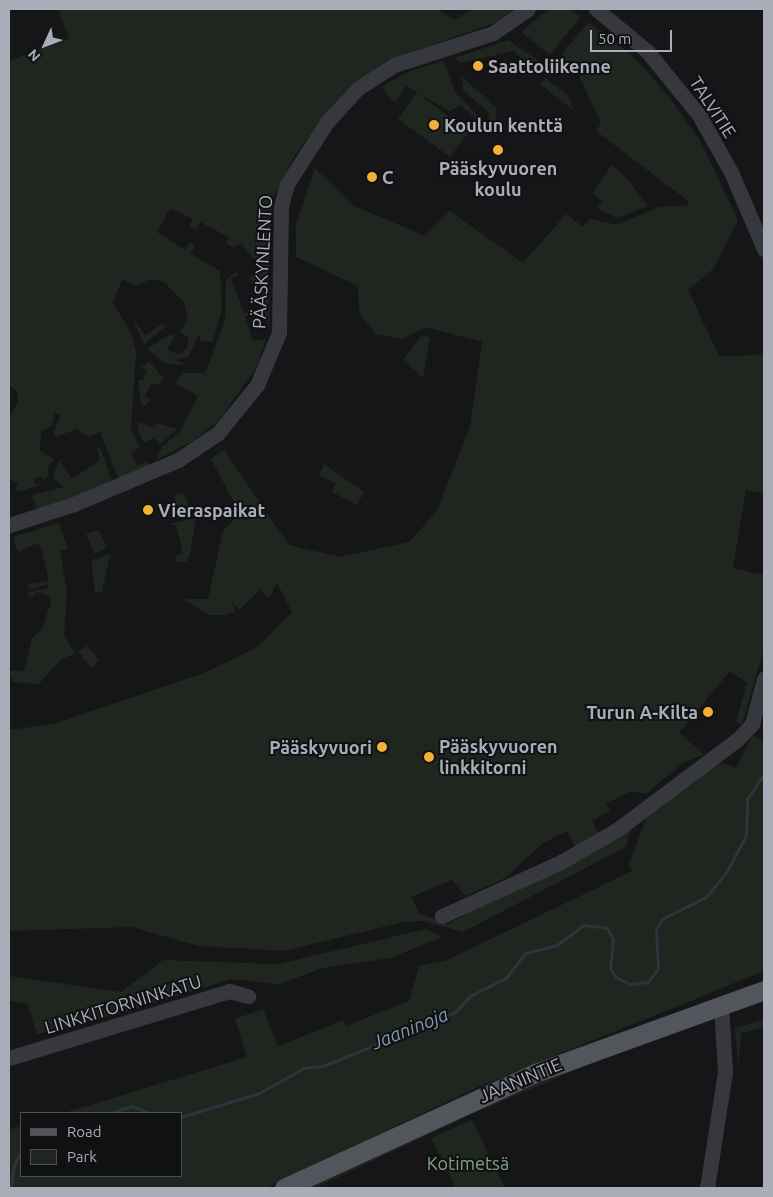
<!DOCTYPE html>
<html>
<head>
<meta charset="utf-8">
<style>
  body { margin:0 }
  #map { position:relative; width:773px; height:1197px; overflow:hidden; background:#161618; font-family:Ubuntu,sans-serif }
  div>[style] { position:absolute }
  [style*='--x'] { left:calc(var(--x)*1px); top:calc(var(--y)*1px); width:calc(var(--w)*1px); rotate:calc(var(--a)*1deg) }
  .green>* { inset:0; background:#1e261f }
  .stream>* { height:3px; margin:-1.5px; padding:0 1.5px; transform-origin:1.5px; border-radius:1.5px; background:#2c353c }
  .minor>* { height:15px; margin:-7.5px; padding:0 7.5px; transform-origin:7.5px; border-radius:7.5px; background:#37383d }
  .major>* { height:19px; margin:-9.5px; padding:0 9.5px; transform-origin:9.5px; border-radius:9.5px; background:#53555c }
  .dots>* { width:14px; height:14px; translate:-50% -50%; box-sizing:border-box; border:2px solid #111113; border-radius:50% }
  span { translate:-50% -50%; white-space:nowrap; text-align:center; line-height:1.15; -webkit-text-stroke:4px #111113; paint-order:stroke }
  .poi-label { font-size:18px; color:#a8adb8; font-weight:700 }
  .left { translate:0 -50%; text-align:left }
  .right { translate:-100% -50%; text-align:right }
  .street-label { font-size:18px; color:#a8adb8 }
  .park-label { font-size:18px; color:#7fa381 }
  .water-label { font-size:19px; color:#7f9bb3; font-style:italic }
  .frame { position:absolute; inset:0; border:10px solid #a8adb8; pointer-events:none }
  .legend { position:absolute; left:20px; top:1112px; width:162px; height:65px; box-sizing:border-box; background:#111113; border:1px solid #4d4f55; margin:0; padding:6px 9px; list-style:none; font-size:15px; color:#a8adb8 }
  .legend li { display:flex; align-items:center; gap:10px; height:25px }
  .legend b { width:25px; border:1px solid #4d4f55 }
  .north { position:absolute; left:20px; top:20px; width:50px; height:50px; -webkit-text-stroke:4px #111113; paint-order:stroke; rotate:227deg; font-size:14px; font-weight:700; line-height:20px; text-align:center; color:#a8adb8 }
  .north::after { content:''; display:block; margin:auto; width:18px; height:22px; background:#a8adb8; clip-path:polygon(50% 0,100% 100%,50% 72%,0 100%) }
  .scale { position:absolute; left:590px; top:30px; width:82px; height:22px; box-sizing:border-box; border:2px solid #a8adb8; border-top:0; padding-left:6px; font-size:15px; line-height:18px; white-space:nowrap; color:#a8adb8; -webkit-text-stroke:4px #111113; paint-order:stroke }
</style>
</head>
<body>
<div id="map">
  <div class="green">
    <i style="clip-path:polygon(58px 9px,437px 9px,455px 20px,472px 9px,515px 9px,497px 22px,386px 61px,347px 89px,327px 113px,295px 155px,271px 202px,269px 327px,250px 277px,261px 268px,241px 243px,233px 248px,226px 243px,229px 237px,200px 222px,196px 230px,189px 226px,193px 219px,170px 208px,157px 232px,185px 250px,190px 242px,195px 245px,191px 254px,220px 271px,222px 307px,213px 342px,201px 341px,199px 334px,188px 357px,175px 360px,188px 365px,167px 364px,147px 349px,171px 334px,175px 337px,167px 348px,171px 352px,179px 354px,188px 347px,188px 337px,180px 332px,188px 319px,184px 302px,164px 282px,150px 279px,136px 286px,122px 279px,113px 303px,131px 333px,136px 352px,131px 430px,140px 447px,131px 453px,137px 466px,148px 461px,150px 466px,119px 480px,100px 432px,88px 437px,76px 429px,56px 437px,53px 435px,60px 415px,55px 413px,52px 425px,42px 431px,39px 450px,55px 460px,47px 467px,49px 474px,45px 480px,40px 476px,33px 480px,36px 485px,41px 481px,38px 486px,20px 491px,15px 490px,18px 483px,9px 479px,9px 417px,18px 403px,17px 391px,9px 385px,9px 61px,69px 39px)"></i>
    <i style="clip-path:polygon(549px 9px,570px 9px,580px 17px,550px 55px,521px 32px)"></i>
    <i style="clip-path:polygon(589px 22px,633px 56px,666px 93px,700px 140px,738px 220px,713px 269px,688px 290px,719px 356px,764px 355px,764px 493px,746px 490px,733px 568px,764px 575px,764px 648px,742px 725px,736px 722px,747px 683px,730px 671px,679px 733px,704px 754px,683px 763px,646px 794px,633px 791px,606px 803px,610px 811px,592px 820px,598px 834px,575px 847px,567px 831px,543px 843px,505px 878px,465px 896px,452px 880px,411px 897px,420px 914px,448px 924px,632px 825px,626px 847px,463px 932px,423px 921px,403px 922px,285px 951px,198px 946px,132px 927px,9px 931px,9px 730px,53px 724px,204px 673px,259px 646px,292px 612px,277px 583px,269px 598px,260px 590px,239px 610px,232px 601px,235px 612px,225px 615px,208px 615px,184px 599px,208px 599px,223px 531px,240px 514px,211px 459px,224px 450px,289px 545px,340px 557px,409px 542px,437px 511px,470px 426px,482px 342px,426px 327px,402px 339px,376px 334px,359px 313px,358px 286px,296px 257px,296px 224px,315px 168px,352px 205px,425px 236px,450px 211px,523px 263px,566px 214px,582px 226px,590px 219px,617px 225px,659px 207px,688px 205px,687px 200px,596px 131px,601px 123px,580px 78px,581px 68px,566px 68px,561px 63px,563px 52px)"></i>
    <i style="clip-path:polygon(508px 40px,546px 66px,541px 73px,513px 51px,460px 63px,455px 58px)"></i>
    <i style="clip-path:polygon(444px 61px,455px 92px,482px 120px,478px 132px,478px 121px,461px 105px,449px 111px,418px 93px,469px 132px,450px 157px,398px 119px,417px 92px,406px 86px,395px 103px,381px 87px,410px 71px)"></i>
    <i style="clip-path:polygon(461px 76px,496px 107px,496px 121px,486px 138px,489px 113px,464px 91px)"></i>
    <i style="clip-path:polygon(545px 78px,568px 95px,573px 110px,540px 84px)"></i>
    <i style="clip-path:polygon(612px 165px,627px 179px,648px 206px,618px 218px,597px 208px,602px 201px,592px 193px)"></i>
    <i style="clip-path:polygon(236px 272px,238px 275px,231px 278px,244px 313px,253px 313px,245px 317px,253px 341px,266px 339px,256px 368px,219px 420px,195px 440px,156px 460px,162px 447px,180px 431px,198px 396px,175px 383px,183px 373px,205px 373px,225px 321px,226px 280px)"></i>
    <i style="clip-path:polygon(143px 311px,135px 321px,145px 335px,162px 324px,165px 327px,144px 344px,134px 321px)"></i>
    <i style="clip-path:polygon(421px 336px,430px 337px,423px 378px,403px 360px)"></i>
    <i style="clip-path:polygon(149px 361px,163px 378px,160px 384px,151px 384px,145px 397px,151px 400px,142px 408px,138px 381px,144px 379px,147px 370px,141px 368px)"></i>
    <i style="clip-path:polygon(140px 422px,154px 428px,157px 423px,177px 429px,160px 445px,154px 438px,145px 443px,137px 430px)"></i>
    <i style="clip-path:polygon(96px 446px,101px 450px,112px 482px,38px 512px,32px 495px,64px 487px,52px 478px,59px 461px,70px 455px,60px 462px,72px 479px,100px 460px)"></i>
    <i style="clip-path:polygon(324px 464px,364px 492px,357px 505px,332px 492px,336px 483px,319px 476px)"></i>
    <i style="clip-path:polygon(183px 493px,194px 514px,193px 515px,179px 514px,174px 495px)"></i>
    <i style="clip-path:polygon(196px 518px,190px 553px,186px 562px,177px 562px,175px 556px,183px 554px,178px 533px,176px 525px,168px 524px)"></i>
    <i style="clip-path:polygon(59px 523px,68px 549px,60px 551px,67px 592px,64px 636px,75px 653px,60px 660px,39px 684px,13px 682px,9px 670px,24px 671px,32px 638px,42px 629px,51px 602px,50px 596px,36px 592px,34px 597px,28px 595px,29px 592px,49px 588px,48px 584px,29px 590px,27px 584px,49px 581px,41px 547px,37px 543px,18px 552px,13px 537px)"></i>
    <i style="clip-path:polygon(99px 530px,107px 548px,94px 554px,86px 534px)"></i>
    <i style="clip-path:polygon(110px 554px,102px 592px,95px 592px,91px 561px)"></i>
    <i style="clip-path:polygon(88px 646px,99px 660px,91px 668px,78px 651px)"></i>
    <i style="clip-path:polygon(753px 735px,764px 742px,764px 971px,478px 1087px,266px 1188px,9px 1188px,9px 1130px,17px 1127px,21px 1127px,21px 1176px,181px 1176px,181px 1113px,64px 1113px,247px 1057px,235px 1019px,263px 1009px,278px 1046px,343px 1020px,346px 1026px,409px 1001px,419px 966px,447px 960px,632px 871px,629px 864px,647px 816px,715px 760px,736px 768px)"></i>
    <i style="clip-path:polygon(426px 929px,442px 937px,390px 958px,323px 968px,279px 984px,230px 979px,130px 1011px,37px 1034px,27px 1004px,9px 1001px,9px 976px,121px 992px,163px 960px,278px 964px)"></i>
    <i style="clip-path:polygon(764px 1019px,764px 1027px,742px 1033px,738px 1065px,735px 1028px)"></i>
    <i style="clip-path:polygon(642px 1042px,470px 1115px,315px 1188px,308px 1188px,471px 1111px)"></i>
    <i style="clip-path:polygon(472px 1120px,505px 1188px,456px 1188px,431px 1138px)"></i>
  </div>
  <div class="stream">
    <i style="--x:110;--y:1113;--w:22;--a:-18"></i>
    <i style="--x:131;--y:1106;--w:19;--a:21"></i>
    <i style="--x:181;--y:1117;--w:82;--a:-17.1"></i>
    <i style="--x:259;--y:1093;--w:51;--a:-29.1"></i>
    <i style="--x:304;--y:1068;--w:19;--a:-6"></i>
    <i style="--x:323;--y:1066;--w:143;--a:-22.2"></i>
    <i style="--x:455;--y:1012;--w:22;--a:-47"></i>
    <i style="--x:470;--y:996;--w:40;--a:-26.6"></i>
    <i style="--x:506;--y:978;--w:31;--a:-53"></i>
    <i style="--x:525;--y:953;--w:33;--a:-14"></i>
    <i style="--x:557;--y:945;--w:34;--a:-37"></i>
    <i style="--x:584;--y:925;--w:23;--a:7"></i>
    <i style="--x:607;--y:928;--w:13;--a:61"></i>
    <i style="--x:613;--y:939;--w:29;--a:96"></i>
    <i style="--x:610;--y:968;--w:11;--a:56"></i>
    <i style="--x:616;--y:977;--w:16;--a:27"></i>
    <i style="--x:630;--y:984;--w:18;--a:-6"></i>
    <i style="--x:648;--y:982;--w:17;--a:-54"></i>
    <i style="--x:658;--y:968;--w:39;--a:-93"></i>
    <i style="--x:656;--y:929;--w:12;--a:-59"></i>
    <i style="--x:662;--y:919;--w:49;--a:-26.6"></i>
    <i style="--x:706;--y:897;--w:33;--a:-51"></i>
    <i style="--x:727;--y:871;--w:40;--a:-62"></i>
    <i style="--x:746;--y:836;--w:37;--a:-88"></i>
    <i style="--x:747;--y:799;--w:30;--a:-56"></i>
    <i style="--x:11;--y:1188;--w:24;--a:-83"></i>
    <i style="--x:14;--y:1164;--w:13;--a:-58"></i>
  </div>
  <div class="minor">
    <i style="--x:596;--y:9;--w:66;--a:39.5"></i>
    <i style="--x:647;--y:51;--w:82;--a:50.9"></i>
    <i style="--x:699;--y:115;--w:65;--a:60.7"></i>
    <i style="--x:731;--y:172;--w:84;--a:66.8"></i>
    <i style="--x:9;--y:525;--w:68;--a:-17.9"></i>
    <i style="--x:74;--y:504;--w:113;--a:-22.9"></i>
    <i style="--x:178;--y:460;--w:48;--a:-34"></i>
    <i style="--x:218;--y:433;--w:62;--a:-50.9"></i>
    <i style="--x:257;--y:385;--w:56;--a:-67.1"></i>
    <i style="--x:279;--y:333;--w:127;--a:-89.1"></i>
    <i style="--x:281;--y:206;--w:23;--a:-75"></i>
    <i style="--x:287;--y:184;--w:74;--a:-57.2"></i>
    <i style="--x:327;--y:122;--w:45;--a:-47.7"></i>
    <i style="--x:357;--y:89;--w:44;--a:-33"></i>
    <i style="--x:394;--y:65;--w:104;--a:-17.9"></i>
    <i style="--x:493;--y:33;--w:42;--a:-34.4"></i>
    <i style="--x:442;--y:916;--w:131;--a:-24.4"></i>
    <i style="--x:561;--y:862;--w:66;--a:-30.1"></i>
    <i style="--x:618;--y:829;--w:150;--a:-36.9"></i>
    <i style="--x:738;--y:739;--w:21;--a:-47"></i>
    <i style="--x:752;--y:724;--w:47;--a:-75.1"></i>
    <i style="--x:9;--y:1058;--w:230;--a:-16.9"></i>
    <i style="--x:229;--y:991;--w:20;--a:15"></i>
    <i style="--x:707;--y:1188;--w:117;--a:-81.2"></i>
    <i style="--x:725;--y:1072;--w:68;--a:-93.4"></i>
  </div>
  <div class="major">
    <i style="--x:284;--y:1188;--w:276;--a:-24.6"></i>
    <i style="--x:535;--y:1073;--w:244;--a:-19.9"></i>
  </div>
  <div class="dots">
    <i style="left:478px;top:66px;background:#f2b134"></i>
    <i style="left:434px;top:125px;background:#f2b134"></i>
    <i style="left:498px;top:150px;background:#f2b134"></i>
    <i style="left:372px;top:177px;background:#f2b134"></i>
    <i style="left:148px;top:510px;background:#f2b134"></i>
    <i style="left:708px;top:712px;background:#f2b134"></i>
    <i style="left:382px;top:747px;background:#f2b134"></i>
    <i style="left:429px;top:757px;background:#f2b134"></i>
  </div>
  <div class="poi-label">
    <span class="left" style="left:488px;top:66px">Saattoliikenne</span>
    <span class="left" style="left:444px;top:125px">Koulun kenttä</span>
    <span style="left:498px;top:179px">Pääskyvuoren<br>koulu</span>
    <span class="left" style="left:382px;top:177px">C</span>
    <span class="left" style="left:158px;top:510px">Vieraspaikat</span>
    <span class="right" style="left:698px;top:712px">Turun A-Kilta</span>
    <span class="right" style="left:372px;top:747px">Pääskyvuori</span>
    <span class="left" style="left:439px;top:757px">Pääskyvuoren<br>linkkitorni</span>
  </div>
  <div class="street-label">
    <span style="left:713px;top:107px;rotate:57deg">TALVITIE</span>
    <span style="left:262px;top:262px;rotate:-87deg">PÄÄSKYNLENTO</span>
    <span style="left:123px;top:1004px;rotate:-17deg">LINKKITORNINKATU</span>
    <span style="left:520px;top:1080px;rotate:-23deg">JAANINTIE</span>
  </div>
  <div class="park-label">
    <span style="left:468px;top:1163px">Kotimetsä</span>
  </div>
  <div class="water-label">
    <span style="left:410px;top:1029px;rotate:-22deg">Jaaninoja</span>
  </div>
  <div class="frame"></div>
  <ul class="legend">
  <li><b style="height:6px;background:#53555c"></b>Road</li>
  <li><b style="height:14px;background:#1e261f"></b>Park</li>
  </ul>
  <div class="north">N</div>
  <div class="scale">50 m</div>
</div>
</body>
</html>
